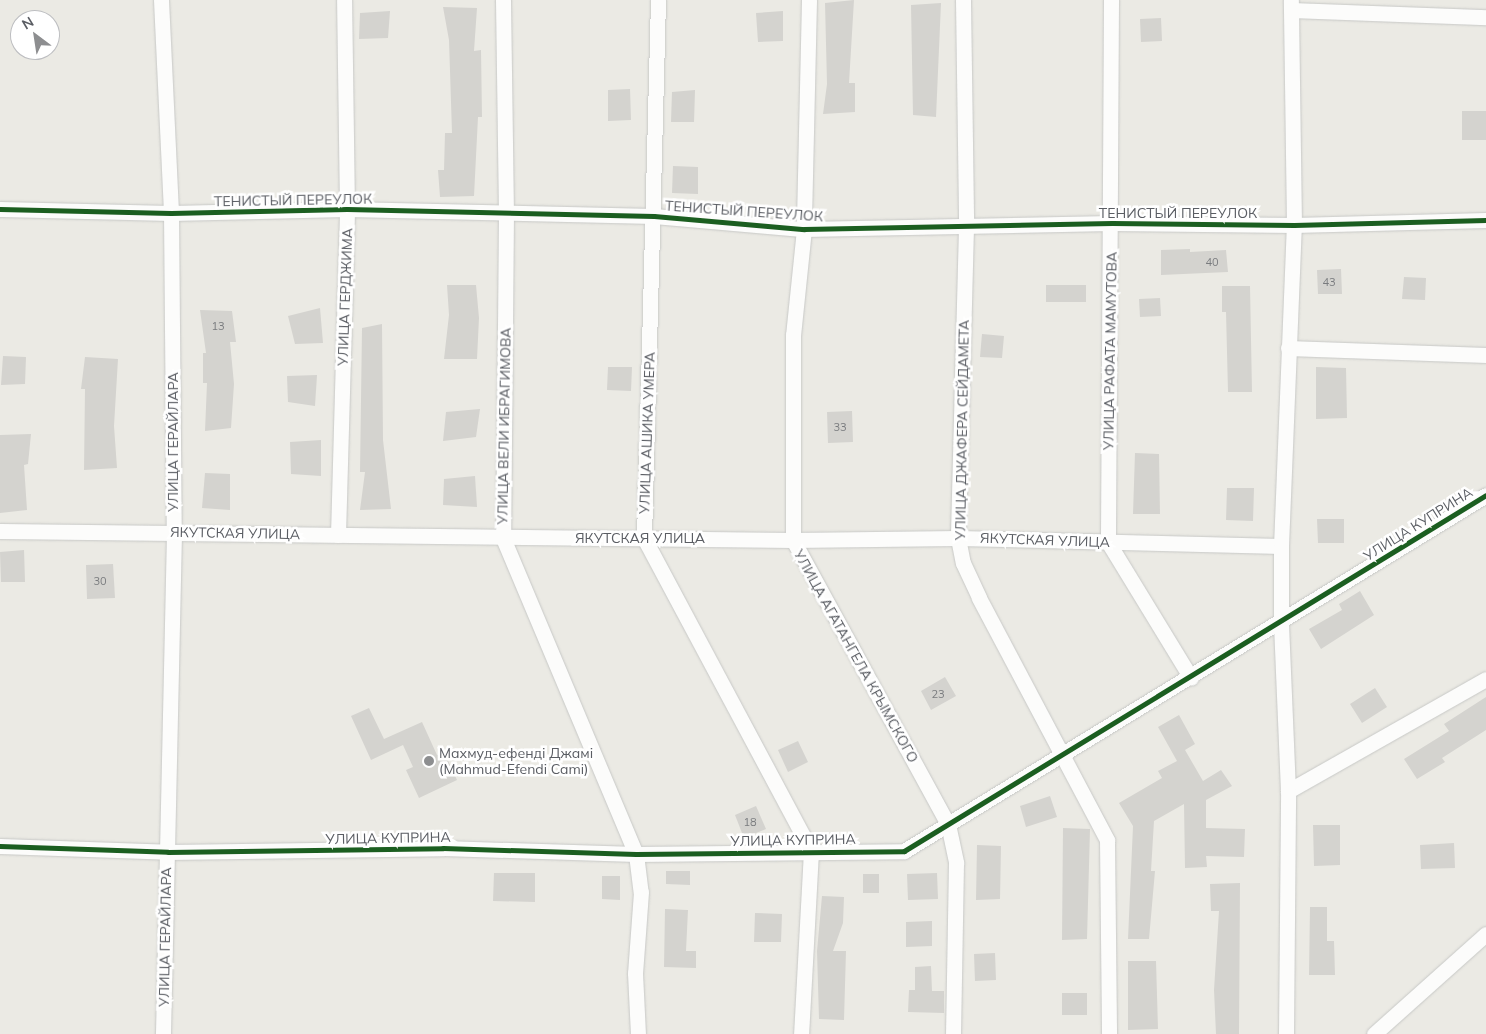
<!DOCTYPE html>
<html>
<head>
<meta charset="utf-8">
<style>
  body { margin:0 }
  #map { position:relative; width:1486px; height:1034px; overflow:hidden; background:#ebeae4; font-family:Mulish,sans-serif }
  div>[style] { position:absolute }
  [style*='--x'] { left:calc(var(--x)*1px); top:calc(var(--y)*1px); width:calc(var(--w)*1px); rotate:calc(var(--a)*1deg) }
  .building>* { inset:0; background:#d4d3cf }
  .roads { filter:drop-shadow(0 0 1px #c7c8c6) drop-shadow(0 0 1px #c7c8c6) }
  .minor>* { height:15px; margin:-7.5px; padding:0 7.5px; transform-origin:7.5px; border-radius:7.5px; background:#fcfcfb }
  .cycleway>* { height:5px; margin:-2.5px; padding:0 2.5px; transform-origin:2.5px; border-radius:2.5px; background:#1b5e20 }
  .dots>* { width:14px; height:14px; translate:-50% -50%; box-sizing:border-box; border:2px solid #fff; border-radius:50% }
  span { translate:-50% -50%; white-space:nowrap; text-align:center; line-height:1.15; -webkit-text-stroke:5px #fff; paint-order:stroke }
  .number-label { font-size:11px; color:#797b7e }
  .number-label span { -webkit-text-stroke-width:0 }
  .street-label { font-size:14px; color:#5a5d63 }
  .poi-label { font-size:14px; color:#5a5d63 }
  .left { translate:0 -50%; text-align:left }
  .north { position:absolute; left:10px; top:10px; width:50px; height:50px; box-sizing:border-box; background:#fff; border:1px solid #bdbec1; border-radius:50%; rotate:329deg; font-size:14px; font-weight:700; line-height:20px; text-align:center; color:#5a5d63 }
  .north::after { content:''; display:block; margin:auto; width:18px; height:22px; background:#8d8e90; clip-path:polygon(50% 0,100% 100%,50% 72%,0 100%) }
</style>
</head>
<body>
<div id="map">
  <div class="building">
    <i style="clip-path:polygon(854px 0,849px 83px,855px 83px,855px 112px,823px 114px,827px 84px,825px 3px)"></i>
    <i style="clip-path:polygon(941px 3px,936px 117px,913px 115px,911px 5px)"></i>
    <i style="clip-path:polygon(443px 7px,477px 8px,474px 51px,481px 50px,482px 117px,478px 117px,474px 196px,440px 197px,438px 170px,444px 170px,445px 133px,452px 133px,449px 40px)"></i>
    <i style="clip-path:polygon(390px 11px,388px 38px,359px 39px,360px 13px)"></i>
    <i style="clip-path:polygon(783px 11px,783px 41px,758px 42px,756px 13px)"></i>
    <i style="clip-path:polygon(1161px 18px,1162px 41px,1141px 42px,1140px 19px)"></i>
    <i style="clip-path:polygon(630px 89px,631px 120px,608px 121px,608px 90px)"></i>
    <i style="clip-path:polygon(695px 90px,694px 122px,671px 122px,672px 92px)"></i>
    <i style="clip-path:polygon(1462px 111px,1486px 111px,1486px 140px,1462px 140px)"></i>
    <i style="clip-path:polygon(673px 166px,698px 167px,698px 194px,672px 193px)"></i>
    <i style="clip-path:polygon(1190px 249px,1190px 252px,1226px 250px,1228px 272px,1161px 275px,1161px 250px)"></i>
    <i style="clip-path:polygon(1341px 269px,1342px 294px,1318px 294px,1317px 270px)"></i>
    <i style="clip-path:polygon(1404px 277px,1426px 278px,1425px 300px,1402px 299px)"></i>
    <i style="clip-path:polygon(447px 285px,476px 285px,479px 318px,477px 359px,444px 359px,449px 315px)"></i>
    <i style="clip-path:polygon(1046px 285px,1086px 285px,1086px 302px,1046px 302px)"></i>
    <i style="clip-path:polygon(1222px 286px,1250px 286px,1252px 392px,1228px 392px,1226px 312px,1222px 312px)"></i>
    <i style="clip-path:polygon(1160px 298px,1161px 316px,1140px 317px,1139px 299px)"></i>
    <i style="clip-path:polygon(320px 308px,323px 343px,295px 344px,288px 316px)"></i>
    <i style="clip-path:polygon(200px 310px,232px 311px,236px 342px,230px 342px,234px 384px,231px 428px,205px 431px,207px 383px,203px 383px,203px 353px,206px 353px)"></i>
    <i style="clip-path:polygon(382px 324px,383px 440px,391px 509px,360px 510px,365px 472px,360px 472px,362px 328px)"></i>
    <i style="clip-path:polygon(982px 334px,1004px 336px,1002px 358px,980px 357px)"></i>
    <i style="clip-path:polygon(3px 356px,26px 357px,25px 384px,1px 385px)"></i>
    <i style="clip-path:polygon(85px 357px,118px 359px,114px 426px,117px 468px,84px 470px,85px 389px,81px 389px)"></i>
    <i style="clip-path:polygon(608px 367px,632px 367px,631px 391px,607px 390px)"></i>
    <i style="clip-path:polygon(1316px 367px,1346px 368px,1347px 418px,1316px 419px)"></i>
    <i style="clip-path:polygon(317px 375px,315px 406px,288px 402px,287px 376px)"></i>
    <i style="clip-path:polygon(480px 409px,476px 437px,443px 441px,446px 412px)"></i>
    <i style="clip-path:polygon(852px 411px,853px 442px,828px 443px,827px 412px)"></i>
    <i style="clip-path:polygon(31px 434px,28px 464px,24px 465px,27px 510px,0 513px,0 435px)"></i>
    <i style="clip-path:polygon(321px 440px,321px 476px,291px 474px,290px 442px)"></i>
    <i style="clip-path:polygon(1135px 453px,1159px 454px,1160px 514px,1133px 514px)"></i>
    <i style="clip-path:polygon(205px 473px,230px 474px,230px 510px,202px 508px)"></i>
    <i style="clip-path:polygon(475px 476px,477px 507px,443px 505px,444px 479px)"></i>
    <i style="clip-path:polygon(1227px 488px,1254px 488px,1253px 521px,1226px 520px)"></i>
    <i style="clip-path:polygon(1317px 519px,1344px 519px,1344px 543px,1318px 543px)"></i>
    <i style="clip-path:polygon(24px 550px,25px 582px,1px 582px,0 552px)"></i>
    <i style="clip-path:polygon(113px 564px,115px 598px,87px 599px,86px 565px)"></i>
    <i style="clip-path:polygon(1360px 591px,1374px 615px,1321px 649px,1309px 629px,1342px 610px,1339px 604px)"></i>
    <i style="clip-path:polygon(945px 677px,956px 696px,931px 710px,921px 691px)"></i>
    <i style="clip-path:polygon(1375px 688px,1387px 707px,1362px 723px,1350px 704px)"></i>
    <i style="clip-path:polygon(1486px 697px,1486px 730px,1442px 758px,1445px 762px,1417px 779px,1404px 759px,1449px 731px,1444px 724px)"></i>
    <i style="clip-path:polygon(369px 708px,384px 739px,422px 722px,437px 755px,444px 752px,457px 780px,419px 798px,406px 770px,413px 767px,403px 745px,371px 760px,351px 716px)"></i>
    <i style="clip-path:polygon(1179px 715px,1195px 744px,1185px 750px,1203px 781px,1221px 770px,1232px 786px,1206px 800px,1206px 828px,1245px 829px,1244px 857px,1206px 856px,1207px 867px,1185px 868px,1184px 804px,1154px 821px,1151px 871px,1155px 871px,1149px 939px,1128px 939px,1133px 826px,1119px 803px,1162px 778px,1158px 771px,1177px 761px,1158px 727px)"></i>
    <i style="clip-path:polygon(798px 741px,808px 762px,788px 772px,778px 750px)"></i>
    <i style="clip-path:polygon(1050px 796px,1057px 817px,1026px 827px,1020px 806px)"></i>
    <i style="clip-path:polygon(756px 806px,766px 829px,744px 838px,735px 815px)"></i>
    <i style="clip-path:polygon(1313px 825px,1340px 825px,1340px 865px,1314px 866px)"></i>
    <i style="clip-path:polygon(1063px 828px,1090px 829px,1087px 939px,1062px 940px)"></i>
    <i style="clip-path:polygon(1454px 843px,1455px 868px,1421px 869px,1420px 845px)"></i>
    <i style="clip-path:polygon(977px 845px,1001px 846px,1000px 899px,976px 900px)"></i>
    <i style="clip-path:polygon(666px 871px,690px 871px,690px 885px,666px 884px)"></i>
    <i style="clip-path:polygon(494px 873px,535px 873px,535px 902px,493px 901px)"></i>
    <i style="clip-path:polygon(937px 873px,938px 899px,908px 900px,907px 874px)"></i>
    <i style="clip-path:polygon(863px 874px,879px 874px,879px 893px,863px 893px)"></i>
    <i style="clip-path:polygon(602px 876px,620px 876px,620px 900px,602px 899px)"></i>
    <i style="clip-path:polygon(1240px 883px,1239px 1034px,1216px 1034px,1214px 990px,1219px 911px,1211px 911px,1210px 884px)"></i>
    <i style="clip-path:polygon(822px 896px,844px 897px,843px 923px,833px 951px,846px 951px,844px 1020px,819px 1019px,817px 951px)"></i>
    <i style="clip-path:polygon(1310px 907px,1327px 907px,1327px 941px,1334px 941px,1335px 975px,1309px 975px)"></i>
    <i style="clip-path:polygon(665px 909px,688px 910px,686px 951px,696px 951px,696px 968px,664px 967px)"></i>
    <i style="clip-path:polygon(755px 913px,782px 914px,781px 942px,754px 942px)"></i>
    <i style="clip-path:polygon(932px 921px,932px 946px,906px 947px,906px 922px)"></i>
    <i style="clip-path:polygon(995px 953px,996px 980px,975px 981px,974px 954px)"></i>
    <i style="clip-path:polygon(1128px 961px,1156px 961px,1158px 1029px,1128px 1030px)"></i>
    <i style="clip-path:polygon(931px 966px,932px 991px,944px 991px,944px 1013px,908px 1012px,909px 990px,915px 990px,915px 967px)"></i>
    <i style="clip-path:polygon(1062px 993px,1087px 993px,1087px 1015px,1062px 1015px)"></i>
  </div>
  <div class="roads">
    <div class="minor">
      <i style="--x:161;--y:0;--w:213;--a:87.3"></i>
      <i style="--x:171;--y:213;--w:320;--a:89.5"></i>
      <i style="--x:174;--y:533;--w:501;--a:91.26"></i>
      <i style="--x:503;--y:0;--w:213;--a:89.2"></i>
      <i style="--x:506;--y:213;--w:325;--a:90.5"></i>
      <i style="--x:503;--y:538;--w:343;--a:67.2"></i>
      <i style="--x:636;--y:854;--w:38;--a:83"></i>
      <i style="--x:641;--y:892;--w:81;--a:94.2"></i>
      <i style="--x:635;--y:973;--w:61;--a:87.2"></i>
      <i style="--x:658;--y:0;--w:538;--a:91.49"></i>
      <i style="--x:644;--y:538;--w:355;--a:61.9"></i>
      <i style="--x:811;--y:851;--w:183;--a:93.1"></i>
      <i style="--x:809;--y:0;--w:229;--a:91.3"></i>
      <i style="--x:804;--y:229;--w:107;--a:95.9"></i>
      <i style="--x:793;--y:335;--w:205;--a:90"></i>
      <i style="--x:793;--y:540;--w:324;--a:61.4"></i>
      <i style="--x:948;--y:824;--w:40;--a:78"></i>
      <i style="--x:956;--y:863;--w:171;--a:91"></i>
      <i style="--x:963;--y:0;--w:227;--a:89.2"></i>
      <i style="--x:966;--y:227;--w:311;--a:91.5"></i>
      <i style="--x:958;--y:538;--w:25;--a:79"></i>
      <i style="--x:963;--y:563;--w:38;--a:65"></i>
      <i style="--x:979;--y:598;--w:274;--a:62.1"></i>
      <i style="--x:1107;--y:840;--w:194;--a:89.4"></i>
      <i style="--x:1111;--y:0;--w:542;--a:90.32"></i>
      <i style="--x:1108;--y:542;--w:159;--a:58.6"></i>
      <i style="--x:1292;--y:10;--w:194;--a:2.1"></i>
      <i style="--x:0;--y:209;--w:171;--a:1.3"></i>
      <i style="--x:171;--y:213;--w:176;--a:-1.3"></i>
      <i style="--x:347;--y:209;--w:307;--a:1.3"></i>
      <i style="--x:654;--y:216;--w:151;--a:5"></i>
      <i style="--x:804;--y:229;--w:308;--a:-1.1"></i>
      <i style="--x:1112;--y:223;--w:182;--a:0.6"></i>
      <i style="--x:1294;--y:225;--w:192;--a:-1.5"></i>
      <i style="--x:1288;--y:348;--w:198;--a:2"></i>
      <i style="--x:0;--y:531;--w:793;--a:0.65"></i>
      <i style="--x:793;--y:540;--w:165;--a:-0.7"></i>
      <i style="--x:958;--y:538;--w:323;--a:1.4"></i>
      <i style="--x:338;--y:535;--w:326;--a:-88.4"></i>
      <i style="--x:347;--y:209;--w:209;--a:-90.8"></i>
      <i style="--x:1288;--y:791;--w:227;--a:-29.5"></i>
      <i style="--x:0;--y:846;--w:168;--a:2"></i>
      <i style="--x:168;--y:852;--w:275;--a:-0.8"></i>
      <i style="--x:443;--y:848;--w:193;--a:1.8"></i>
      <i style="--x:636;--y:854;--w:268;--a:-0.6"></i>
      <i style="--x:904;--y:851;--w:682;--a:-31.45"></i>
      <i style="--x:1286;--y:1034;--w:243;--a:-89.5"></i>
      <i style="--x:1288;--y:791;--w:168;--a:-92.4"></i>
      <i style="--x:1281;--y:623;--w:77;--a:-90"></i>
      <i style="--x:1281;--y:546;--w:321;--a:-87.7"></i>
      <i style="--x:1294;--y:225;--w:225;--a:-90.8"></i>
      <i style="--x:1374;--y:1034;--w:150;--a:-41.8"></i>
    </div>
  </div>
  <div class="cycleway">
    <i style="--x:0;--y:209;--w:171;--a:1.3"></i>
    <i style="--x:171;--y:213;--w:176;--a:-1.3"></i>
    <i style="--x:347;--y:209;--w:307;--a:1.3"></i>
    <i style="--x:654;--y:216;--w:151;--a:5"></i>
    <i style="--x:804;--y:229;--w:308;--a:-1.1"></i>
    <i style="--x:1112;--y:223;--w:182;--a:0.6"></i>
    <i style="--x:1294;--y:225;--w:192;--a:-1.5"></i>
    <i style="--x:0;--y:846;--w:168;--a:2"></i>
    <i style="--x:168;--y:852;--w:275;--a:-0.8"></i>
    <i style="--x:443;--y:848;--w:193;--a:1.8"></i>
    <i style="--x:636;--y:854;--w:268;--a:-0.6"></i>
    <i style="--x:904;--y:851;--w:682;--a:-31.45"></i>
  </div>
  <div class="dots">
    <i style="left:429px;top:761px;background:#8d8e90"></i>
  </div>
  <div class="number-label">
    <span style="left:1212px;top:262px">40</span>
    <span style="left:1329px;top:282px">43</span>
    <span style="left:218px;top:326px">13</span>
    <span style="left:840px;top:427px">33</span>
    <span style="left:100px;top:581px">30</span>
    <span style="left:938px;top:694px">23</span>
    <span style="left:750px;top:822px">18</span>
  </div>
  <div class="street-label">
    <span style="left:293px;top:200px;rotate:-1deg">ТЕНИСТЫЙ ПЕРЕУЛОК</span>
    <span style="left:744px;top:211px;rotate:4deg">ТЕНИСТЫЙ ПЕРЕУЛОК</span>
    <span style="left:1178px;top:213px">ТЕНИСТЫЙ ПЕРЕУЛОК</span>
    <span style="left:345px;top:297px;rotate:-88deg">УЛИЦА ГЕРДЖИМА</span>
    <span style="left:1110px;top:351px;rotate:-89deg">УЛИЦА РАФАТА МАМУТОВА</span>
    <span style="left:504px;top:426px;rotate:-89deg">УЛИЦА ВЕЛИ ИБРАГИМОВА</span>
    <span style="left:962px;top:430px;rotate:-89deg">УЛИЦА ДЖАФЕРА СЕЙДАМЕТА</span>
    <span style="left:647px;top:433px;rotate:-88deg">УЛИЦА АШИКА УМЕРА</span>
    <span style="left:173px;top:442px;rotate:-90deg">УЛИЦА ГЕРАЙЛАРА</span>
    <span style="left:1418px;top:524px;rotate:-32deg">УЛИЦА КУПРИНА</span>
    <span style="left:235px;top:533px;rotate:1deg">ЯКУТСКАЯ УЛИЦА</span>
    <span style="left:640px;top:538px">ЯКУТСКАЯ УЛИЦА</span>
    <span style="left:1045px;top:540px;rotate:2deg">ЯКУТСКАЯ УЛИЦА</span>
    <span style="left:856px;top:656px;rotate:61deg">УЛИЦА АГАТАНГЕЛА КРЫМСКОГО</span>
    <span style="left:388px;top:838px;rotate:-1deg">УЛИЦА КУПРИНА</span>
    <span style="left:793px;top:840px;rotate:-1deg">УЛИЦА КУПРИНА</span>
    <span style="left:165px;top:937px;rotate:-89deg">УЛИЦА ГЕРАЙЛАРА</span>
  </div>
  <div class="poi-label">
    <span class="left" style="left:439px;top:761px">Махмуд-ефенді Джамі<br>(Mahmud-Efendi Cami)</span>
  </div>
  <div class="north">N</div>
</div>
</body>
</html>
